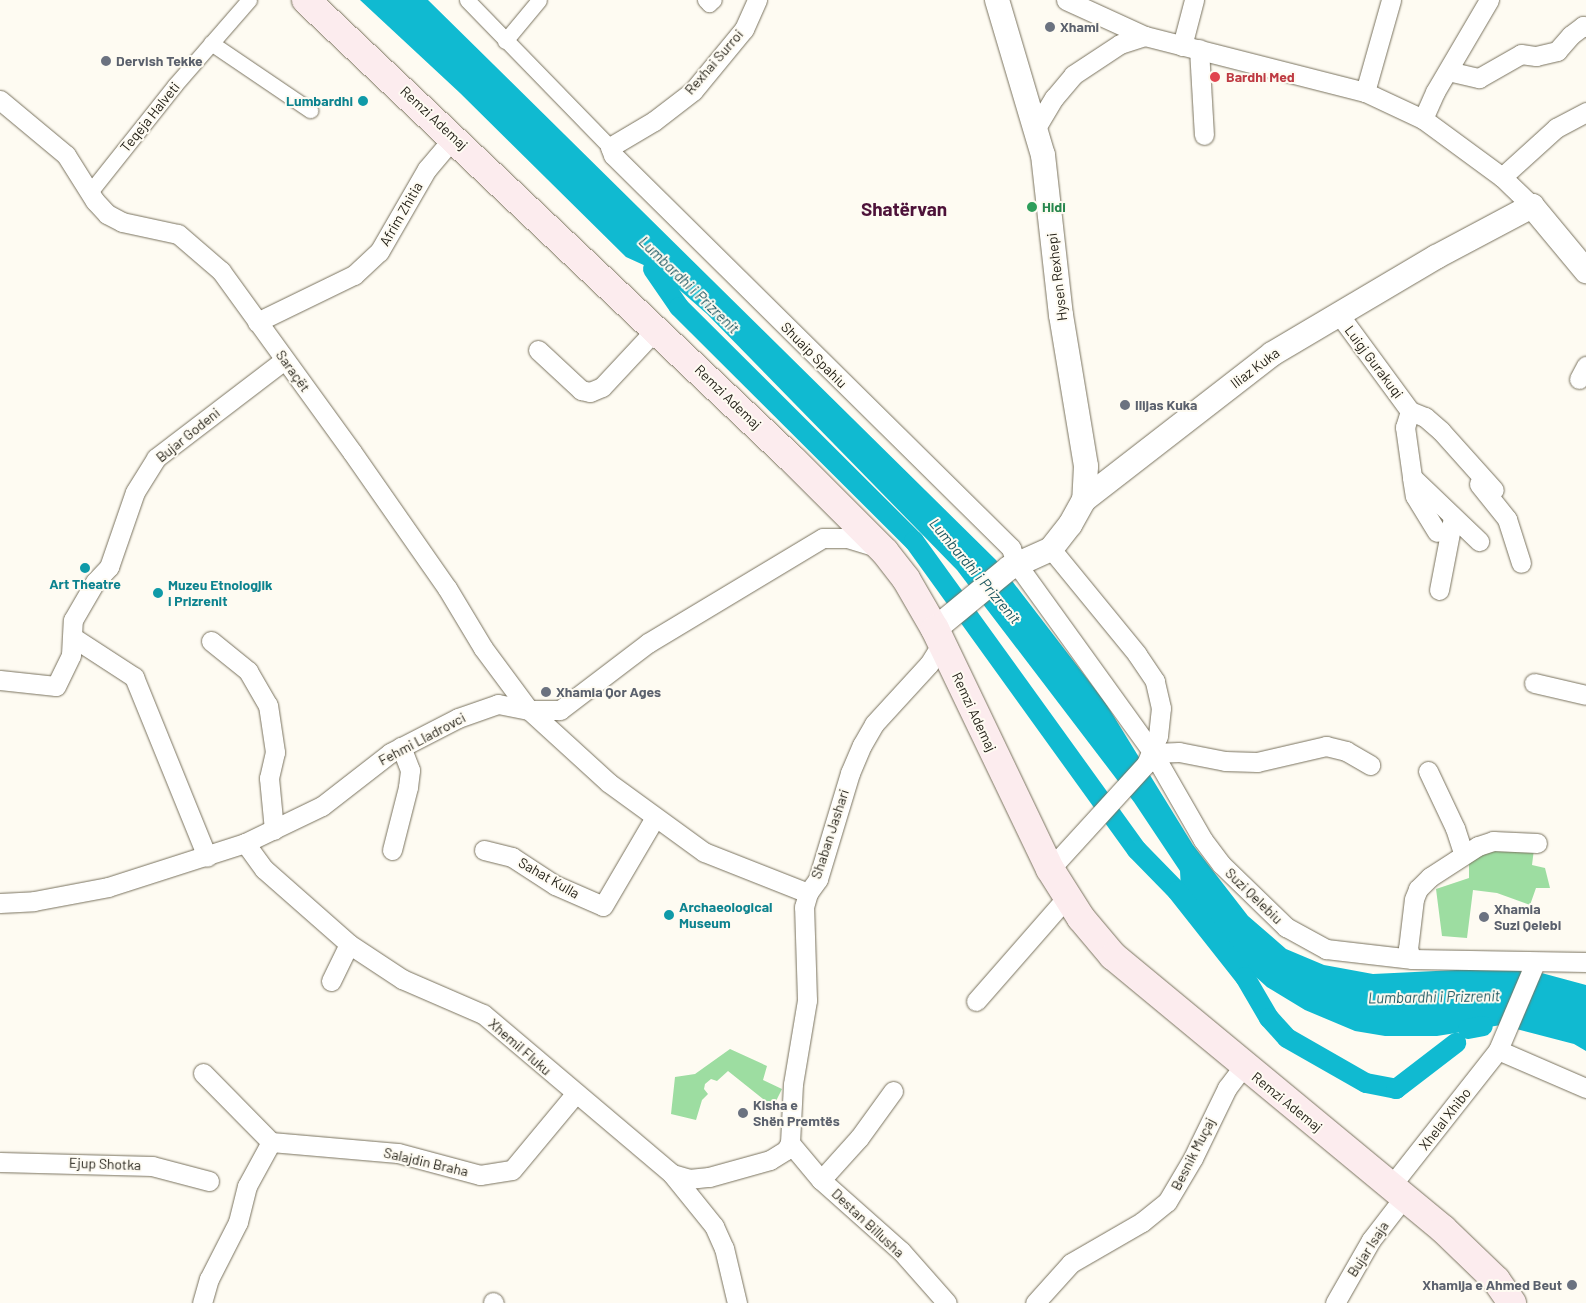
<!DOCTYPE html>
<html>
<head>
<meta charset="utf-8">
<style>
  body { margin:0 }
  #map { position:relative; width:1586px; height:1303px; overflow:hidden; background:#fefbf2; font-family:Barlow,sans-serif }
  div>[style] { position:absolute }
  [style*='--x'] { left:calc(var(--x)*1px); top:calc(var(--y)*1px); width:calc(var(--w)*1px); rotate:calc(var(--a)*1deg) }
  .green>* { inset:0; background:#9ddda1 }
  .water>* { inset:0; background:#10bad1 }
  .canal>* { height:20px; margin:-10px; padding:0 10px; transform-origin:10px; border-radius:10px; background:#10bad1 }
  .roads { filter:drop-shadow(0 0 1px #79725e) drop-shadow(0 0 1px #79725e) }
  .pedestrian>* { height:15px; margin:-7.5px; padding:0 7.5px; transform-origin:7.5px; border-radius:7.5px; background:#fff }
  .minor>* { height:19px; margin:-9.5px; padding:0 9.5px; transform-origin:9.5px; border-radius:9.5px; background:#fff }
  .tertiary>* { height:24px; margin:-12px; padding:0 12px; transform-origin:12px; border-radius:12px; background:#fff }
  .secondary>* { height:28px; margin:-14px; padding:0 14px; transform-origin:14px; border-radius:14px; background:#fcecee }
  .dots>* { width:14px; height:14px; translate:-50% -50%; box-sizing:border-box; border:2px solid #fefbf2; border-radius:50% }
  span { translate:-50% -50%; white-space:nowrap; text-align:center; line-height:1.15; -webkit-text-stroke:4px #fefbf2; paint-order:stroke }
  .worship-label { font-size:14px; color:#5b616d; font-weight:700 }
  .left { translate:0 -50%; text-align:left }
  .right { translate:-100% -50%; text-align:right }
  .street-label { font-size:14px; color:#242118 }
  .health-label { font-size:14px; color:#be3a42; font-weight:700 }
  .culture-label { font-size:14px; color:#0d838f; font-weight:700 }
  .leisure-label { font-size:14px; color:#27864d; font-weight:700 }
  .water-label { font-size:15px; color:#1d5862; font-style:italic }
  .district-label { font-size:19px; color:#4d1239; font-weight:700 }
</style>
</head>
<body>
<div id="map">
  <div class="green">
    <i style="clip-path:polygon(1499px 846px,1534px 849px,1532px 865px,1545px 868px,1550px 888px,1536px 888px,1530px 905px,1497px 893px,1473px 890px,1467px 938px,1442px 936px,1436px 889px,1469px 878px,1469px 859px)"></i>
    <i style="clip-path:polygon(730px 1049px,767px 1066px,763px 1080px,782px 1089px,773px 1107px,728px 1071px,717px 1081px,711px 1079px,705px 1084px,704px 1089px,708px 1094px,702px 1100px,696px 1120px,671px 1114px,675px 1077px,695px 1074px)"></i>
  </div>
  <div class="water">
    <i style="clip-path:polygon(360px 0,428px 0,996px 560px,1105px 702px,1193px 845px,1248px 916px,1286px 949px,1324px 965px,1373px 974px,1519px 967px,1586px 985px,1586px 1051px,1574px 1044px,1501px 1025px,1483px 1028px,1482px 1023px,1465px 1025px,1462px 1032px,1437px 1036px,1385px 1036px,1355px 1031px,1305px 1010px,1267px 987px,1234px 957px,1181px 889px,1180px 871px,1134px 802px,957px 570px,707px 314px,659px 272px,626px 257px,460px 93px)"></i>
  </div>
  <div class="canal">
    <i style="--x:653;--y:269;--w:46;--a:55.6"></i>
    <i style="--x:679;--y:307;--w:332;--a:44.9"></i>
    <i style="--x:914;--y:541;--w:381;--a:54.2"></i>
    <i style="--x:1137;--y:850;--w:57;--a:45.7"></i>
    <i style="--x:1177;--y:891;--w:110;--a:51.7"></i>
    <i style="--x:1245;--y:977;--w:48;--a:59.7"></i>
    <i style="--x:1269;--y:1018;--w:27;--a:48"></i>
    <i style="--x:1287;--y:1038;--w:91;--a:29.7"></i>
    <i style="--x:1366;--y:1083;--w:31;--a:11"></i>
    <i style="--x:1396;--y:1089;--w:76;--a:-37.5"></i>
    <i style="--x:1468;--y:1029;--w:15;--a:-11"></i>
  </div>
  <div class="roads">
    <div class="pedestrian">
      <i style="--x:467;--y:0;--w:205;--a:45.8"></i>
      <i style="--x:705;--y:0;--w:6;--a:45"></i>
      <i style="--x:709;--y:4;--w:6;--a:-39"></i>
      <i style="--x:505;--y:41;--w:53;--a:-50.3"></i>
      <i style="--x:211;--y:43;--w:120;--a:34.1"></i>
      <i style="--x:90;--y:192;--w:137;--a:-51.5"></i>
      <i style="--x:175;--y:85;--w:113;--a:-49"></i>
    </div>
    <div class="minor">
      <i style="--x:757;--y:0;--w:32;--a:114"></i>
      <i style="--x:744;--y:29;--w:80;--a:129.4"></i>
      <i style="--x:693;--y:91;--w:49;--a:142.4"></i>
      <i style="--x:654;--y:121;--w:51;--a:149.4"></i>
      <i style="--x:610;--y:147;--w:9;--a:69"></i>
      <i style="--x:613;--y:155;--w:559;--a:44.64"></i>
      <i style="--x:1011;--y:548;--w:16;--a:72"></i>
      <i style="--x:1016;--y:563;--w:234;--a:54.2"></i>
      <i style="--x:1153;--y:753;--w:100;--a:60.1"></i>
      <i style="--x:1203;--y:840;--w:30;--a:53"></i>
      <i style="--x:1221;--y:864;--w:91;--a:44.1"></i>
      <i style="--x:1286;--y:927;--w:46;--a:28.8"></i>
      <i style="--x:1326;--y:949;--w:87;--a:6.6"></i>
      <i style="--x:1412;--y:959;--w:174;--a:1"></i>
      <i style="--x:1066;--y:0;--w:87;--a:24.5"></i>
      <i style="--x:1182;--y:46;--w:48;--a:-75.4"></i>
      <i style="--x:1199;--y:49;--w:86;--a:86.7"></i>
      <i style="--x:1448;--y:71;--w:32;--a:13"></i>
      <i style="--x:1479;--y:78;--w:48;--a:-29.7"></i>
      <i style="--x:1521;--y:54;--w:15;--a:8"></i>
      <i style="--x:1536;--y:56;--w:22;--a:-13"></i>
      <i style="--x:1557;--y:51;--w:21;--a:-49"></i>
      <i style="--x:1571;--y:35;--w:15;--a:-37"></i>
      <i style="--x:1583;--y:26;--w:3;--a:18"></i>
      <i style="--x:1365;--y:92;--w:96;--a:-74.2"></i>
      <i style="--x:0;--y:100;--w:86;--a:39.8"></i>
      <i style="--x:66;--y:155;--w:54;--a:57.8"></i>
      <i style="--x:95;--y:201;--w:18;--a:47"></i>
      <i style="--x:107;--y:214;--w:17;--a:28"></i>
      <i style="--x:122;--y:222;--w:57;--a:12.1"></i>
      <i style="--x:178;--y:234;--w:57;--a:40.7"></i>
      <i style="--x:221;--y:271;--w:223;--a:54.1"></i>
      <i style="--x:352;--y:452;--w:166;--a:55.1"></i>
      <i style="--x:447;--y:588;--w:70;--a:59"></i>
      <i style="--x:483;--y:648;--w:77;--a:53.4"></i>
      <i style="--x:529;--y:710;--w:108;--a:42.4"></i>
      <i style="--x:609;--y:783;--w:117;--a:36"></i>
      <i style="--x:704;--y:852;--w:112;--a:21.5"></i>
      <i style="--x:1423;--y:119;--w:30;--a:-66"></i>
      <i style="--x:1435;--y:92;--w:107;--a:-59.6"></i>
      <i style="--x:1037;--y:126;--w:33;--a:-59"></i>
      <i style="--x:1054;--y:98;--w:30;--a:-50"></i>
      <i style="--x:1073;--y:75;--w:56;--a:-33.4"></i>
      <i style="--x:1120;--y:44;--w:26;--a:-18"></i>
      <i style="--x:1145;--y:36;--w:227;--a:14.3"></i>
      <i style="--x:1365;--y:92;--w:64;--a:25"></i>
      <i style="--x:1423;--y:119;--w:98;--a:36.3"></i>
      <i style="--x:1502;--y:177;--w:42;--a:44"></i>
      <i style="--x:1502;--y:177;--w:73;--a:-42.2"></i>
      <i style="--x:1556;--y:128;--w:34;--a:-28"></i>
      <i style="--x:1338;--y:313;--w:122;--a:53.7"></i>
      <i style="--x:1410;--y:411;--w:17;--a:107"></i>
      <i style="--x:1405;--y:427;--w:50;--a:82"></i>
      <i style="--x:1412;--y:477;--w:93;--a:43.7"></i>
      <i style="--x:257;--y:322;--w:108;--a:-25.9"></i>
      <i style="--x:354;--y:275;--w:34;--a:-43"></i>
      <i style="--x:379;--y:252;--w:96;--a:-60"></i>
      <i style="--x:427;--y:169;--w:42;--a:-49.8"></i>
      <i style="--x:538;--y:350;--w:59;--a:42.9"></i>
      <i style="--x:581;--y:390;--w:9;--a:13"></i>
      <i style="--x:590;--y:392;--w:13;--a:-23"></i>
      <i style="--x:602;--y:387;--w:79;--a:-47"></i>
      <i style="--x:1579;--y:379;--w:15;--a:-62"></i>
      <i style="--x:1410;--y:411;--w:16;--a:22"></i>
      <i style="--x:1425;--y:417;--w:21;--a:41"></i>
      <i style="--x:1441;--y:431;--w:79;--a:48.1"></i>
      <i style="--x:1412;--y:478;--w:18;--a:81"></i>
      <i style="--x:1415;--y:496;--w:42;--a:58.6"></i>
      <i style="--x:1479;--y:484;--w:45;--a:51.3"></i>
      <i style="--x:1507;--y:519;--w:46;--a:72.3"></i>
      <i style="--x:1439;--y:590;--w:74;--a:-79.1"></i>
      <i style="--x:74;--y:638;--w:72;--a:33"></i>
      <i style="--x:134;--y:677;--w:194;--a:67.9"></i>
      <i style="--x:211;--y:641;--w:48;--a:39"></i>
      <i style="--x:248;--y:671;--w:39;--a:60"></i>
      <i style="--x:268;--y:705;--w:48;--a:81.5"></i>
      <i style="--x:275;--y:752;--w:27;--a:103"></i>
      <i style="--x:269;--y:778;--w:52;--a:84.5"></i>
      <i style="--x:0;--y:680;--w:56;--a:6.1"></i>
      <i style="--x:56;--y:686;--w:34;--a:-64"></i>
      <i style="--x:71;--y:655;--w:35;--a:-87"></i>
      <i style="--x:73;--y:620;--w:44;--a:-59.9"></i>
      <i style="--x:95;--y:582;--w:21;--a:-47"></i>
      <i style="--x:109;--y:567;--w:79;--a:-70.9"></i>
      <i style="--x:135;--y:492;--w:40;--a:-58"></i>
      <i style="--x:156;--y:458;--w:161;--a:-37.4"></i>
      <i style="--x:1534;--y:683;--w:53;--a:13"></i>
      <i style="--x:1153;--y:753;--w:26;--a:-2"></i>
      <i style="--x:1179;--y:752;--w:47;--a:11.1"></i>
      <i style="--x:1225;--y:761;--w:32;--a:2"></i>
      <i style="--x:1257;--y:762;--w:71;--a:-13.1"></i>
      <i style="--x:1326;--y:746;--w:21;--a:14"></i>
      <i style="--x:1346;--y:751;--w:28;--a:30"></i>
      <i style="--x:1428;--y:771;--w:63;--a:64.7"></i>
      <i style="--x:1455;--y:828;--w:28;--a:72"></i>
      <i style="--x:245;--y:843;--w:32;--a:54"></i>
      <i style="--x:264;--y:869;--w:113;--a:41.4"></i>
      <i style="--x:349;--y:944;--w:64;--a:33.4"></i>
      <i style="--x:402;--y:979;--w:88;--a:23.4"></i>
      <i style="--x:483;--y:1014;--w:248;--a:40.2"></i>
      <i style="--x:672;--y:1174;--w:67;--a:51.1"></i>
      <i style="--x:714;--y:1226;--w:24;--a:66"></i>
      <i style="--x:724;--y:1248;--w:57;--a:76.7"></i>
      <i style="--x:392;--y:850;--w:65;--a:-75.7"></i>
      <i style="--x:408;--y:787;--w:17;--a:-83"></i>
      <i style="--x:410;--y:770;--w:25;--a:-111"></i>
      <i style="--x:484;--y:850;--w:29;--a:14"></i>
      <i style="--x:512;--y:857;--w:51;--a:33.1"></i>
      <i style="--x:555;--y:885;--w:52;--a:23.6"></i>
      <i style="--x:603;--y:906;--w:101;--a:-59.6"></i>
      <i style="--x:1050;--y:869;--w:142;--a:-47.6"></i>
      <i style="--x:1146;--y:764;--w:30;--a:-67"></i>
      <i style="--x:1158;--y:736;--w:28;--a:-84"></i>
      <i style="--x:1161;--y:708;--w:28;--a:-103"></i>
      <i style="--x:1155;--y:681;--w:32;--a:-124"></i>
      <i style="--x:1137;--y:654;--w:136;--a:-129.3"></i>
      <i style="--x:0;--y:903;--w:34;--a:-3"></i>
      <i style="--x:34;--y:901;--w:75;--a:-10.7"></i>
      <i style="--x:108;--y:887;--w:144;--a:-17.8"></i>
      <i style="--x:245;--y:843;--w:85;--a:-25.7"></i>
      <i style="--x:322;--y:806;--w:86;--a:-37.9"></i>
      <i style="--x:390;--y:753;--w:76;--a:-27.2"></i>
      <i style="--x:458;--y:718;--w:42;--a:-19.3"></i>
      <i style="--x:498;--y:704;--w:32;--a:11"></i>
      <i style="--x:529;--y:710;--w:31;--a:0"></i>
      <i style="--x:560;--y:710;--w:111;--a:-37.3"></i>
      <i style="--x:648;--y:643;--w:204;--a:-31"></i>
      <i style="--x:823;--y:538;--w:24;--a:0"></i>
      <i style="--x:847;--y:538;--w:30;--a:17"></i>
      <i style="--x:1412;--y:959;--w:11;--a:-112"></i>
      <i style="--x:1408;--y:949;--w:50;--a:-83.2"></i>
      <i style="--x:1414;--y:899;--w:11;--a:-68"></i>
      <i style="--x:1418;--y:889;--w:17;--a:-45"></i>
      <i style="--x:1430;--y:877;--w:57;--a:-32.9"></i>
      <i style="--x:1478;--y:846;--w:16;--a:-18"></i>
      <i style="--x:1493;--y:841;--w:44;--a:2.6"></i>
      <i style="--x:331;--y:981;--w:41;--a:-64.1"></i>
      <i style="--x:976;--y:1001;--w:138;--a:-48.8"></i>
      <i style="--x:1498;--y:1050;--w:96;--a:23.4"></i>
      <i style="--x:203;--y:1073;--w:97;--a:45.4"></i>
      <i style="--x:271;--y:1142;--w:127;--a:5"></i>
      <i style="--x:398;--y:1153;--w:85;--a:15"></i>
      <i style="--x:480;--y:1175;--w:32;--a:-9"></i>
      <i style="--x:512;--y:1170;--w:99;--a:-50.3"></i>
      <i style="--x:790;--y:1143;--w:48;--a:50"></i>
      <i style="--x:821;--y:1180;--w:107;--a:41.6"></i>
      <i style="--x:901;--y:1251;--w:69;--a:48.5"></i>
      <i style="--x:0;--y:1162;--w:152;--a:1.5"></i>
      <i style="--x:152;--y:1166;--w:59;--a:14.7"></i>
      <i style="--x:672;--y:1174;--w:18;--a:16"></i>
      <i style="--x:689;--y:1179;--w:20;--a:-6"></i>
      <i style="--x:709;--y:1177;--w:63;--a:-15.6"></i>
      <i style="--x:770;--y:1160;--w:19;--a:-32"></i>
      <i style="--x:786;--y:1150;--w:8;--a:-60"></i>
      <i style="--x:790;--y:1143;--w:59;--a:-87.1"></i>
      <i style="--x:793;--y:1084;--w:85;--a:-80.5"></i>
      <i style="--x:807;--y:1000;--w:93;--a:-91.8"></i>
      <i style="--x:804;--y:907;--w:15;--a:-74"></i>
      <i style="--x:808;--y:893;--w:17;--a:-54"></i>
      <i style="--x:818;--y:879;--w:111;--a:-73.2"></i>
      <i style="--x:850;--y:773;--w:30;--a:-67"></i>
      <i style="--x:862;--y:745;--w:24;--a:-60"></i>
      <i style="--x:874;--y:724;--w:81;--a:-47.5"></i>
      <i style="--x:929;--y:664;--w:25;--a:-58"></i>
      <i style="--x:821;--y:1180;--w:57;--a:-47.9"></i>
      <i style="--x:859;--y:1138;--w:58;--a:-54.1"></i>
      <i style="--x:1391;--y:1186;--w:173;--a:-51.8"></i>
      <i style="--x:1498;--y:1050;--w:95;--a:-67"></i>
      <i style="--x:493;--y:1302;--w:1;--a:45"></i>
      <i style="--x:202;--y:1303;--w:25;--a:-74"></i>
      <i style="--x:209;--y:1279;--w:64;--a:-63"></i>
      <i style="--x:238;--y:1222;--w:37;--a:-76"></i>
      <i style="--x:247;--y:1186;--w:50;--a:-61.4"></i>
      <i style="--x:1035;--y:1303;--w:54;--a:-48"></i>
      <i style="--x:1071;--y:1263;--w:82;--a:-30"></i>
      <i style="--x:1142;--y:1222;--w:32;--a:-39"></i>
      <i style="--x:1167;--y:1202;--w:51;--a:-59.4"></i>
      <i style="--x:1193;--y:1158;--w:78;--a:-64.1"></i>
      <i style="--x:1227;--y:1088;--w:26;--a:-53"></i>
      <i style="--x:1335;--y:1303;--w:73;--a:-60.3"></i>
      <i style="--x:1371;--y:1240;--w:54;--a:-52.5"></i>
    </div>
    <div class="tertiary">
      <i style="--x:997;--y:0;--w:162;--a:73.5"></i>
      <i style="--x:1043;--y:155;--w:161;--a:83.6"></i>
      <i style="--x:1061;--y:315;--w:153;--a:80.6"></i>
      <i style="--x:1086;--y:466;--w:34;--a:93"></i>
      <i style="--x:935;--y:629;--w:96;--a:-39.5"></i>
      <i style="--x:1009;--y:568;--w:46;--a:-24.3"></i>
      <i style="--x:1051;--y:549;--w:31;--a:-52"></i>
      <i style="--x:1070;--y:525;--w:29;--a:-61"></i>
      <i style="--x:1084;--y:500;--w:238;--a:-37.8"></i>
      <i style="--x:1272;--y:354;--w:191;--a:-30.6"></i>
      <i style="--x:1436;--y:257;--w:109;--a:-28"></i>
      <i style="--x:1532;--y:206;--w:85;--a:50.3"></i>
    </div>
    <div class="secondary">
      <i style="--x:306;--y:0;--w:670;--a:43.37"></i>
      <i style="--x:793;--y:460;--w:130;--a:45"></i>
      <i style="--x:885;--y:552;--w:34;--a:52"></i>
      <i style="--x:906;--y:579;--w:58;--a:59.9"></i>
      <i style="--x:935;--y:629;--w:266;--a:64.4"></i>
      <i style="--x:1050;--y:869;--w:58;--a:57.7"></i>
      <i style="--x:1081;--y:918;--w:50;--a:49.9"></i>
      <i style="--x:1113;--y:956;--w:428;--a:39.6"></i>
      <i style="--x:1443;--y:1229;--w:74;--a:43.9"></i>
      <i style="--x:1496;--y:1280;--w:28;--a:55"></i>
    </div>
  </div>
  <div class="dots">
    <i style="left:1050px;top:27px;background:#6b7280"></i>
    <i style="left:106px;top:61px;background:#6b7280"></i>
    <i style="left:1215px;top:77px;background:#e0444e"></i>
    <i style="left:363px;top:101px;background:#0f9aa8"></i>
    <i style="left:1032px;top:207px;background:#2e9e5b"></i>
    <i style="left:1125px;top:405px;background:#6b7280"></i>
    <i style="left:85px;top:568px;background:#0f9aa8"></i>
    <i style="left:158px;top:593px;background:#0f9aa8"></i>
    <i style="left:546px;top:692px;background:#6b7280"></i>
    <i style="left:669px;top:915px;background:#0f9aa8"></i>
    <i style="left:1484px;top:917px;background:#6b7280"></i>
    <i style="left:743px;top:1113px;background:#6b7280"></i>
    <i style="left:1572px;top:1285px;background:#6b7280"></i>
  </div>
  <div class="worship-label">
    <span class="left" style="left:1060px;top:27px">Xhami</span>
    <span class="left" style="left:116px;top:61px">Dervish Tekke</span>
    <span class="left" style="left:1135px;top:405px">Ilijas Kuka</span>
    <span class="left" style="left:556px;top:692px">Xhamia Qor Ages</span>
    <span class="left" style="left:1494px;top:917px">Xhamia<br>Suzi Qelebi</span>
    <span class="left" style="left:753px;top:1113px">Kisha e<br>Shën Premtës</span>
    <span class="right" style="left:1562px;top:1285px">Xhamija e Ahmed Beut</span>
  </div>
  <div class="street-label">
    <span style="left:714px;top:62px;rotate:-49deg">Rexhai Surroi</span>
    <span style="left:150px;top:117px;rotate:-51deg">Teqeja Halveti</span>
    <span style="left:434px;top:118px;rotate:43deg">Remzi Ademaj</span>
    <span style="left:401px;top:214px;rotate:-60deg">Afrim Zhitia</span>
    <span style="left:1057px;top:277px;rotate:-97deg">Hysen Rexhepi</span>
    <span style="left:814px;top:355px;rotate:45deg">Shuaip Spahiu</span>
    <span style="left:1374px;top:362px;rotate:53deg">Luigj Gurakuqi</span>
    <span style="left:1255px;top:368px;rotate:-37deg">Iliaz Kuka</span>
    <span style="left:293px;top:371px;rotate:54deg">Saraçët</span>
    <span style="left:728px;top:397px;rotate:44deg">Remzi Ademaj</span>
    <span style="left:188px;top:435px;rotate:-39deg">Bujar Godeni</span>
    <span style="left:974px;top:712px;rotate:65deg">Remzi Ademaj</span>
    <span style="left:422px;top:739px;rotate:-28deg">Fehmi Lladrovci</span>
    <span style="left:830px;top:834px;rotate:-72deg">Shaban Jashari</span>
    <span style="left:549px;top:878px;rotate:30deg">Sahat Kulla</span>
    <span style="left:1254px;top:896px;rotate:44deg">Suzi Qelebiu</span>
    <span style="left:520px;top:1047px;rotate:41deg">Xhemil Fluku</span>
    <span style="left:1287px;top:1102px;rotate:39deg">Remzi Ademaj</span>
    <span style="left:1445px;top:1119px;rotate:-52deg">Xhelal Xhibo</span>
    <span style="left:1193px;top:1154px;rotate:-63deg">Besnik Muçaj</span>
    <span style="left:426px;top:1162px;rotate:13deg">Salajdin Braha</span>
    <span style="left:105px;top:1164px;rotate:2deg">Ejup Shotka</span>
    <span style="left:868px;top:1223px;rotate:43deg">Destan Billusha</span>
    <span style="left:1368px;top:1249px;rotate:-57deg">Bujar Isaja</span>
  </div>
  <div class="health-label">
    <span class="left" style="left:1226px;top:77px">Bardhi Med</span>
  </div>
  <div class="culture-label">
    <span class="right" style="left:353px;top:101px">Lumbardhi</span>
    <span style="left:85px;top:584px">Art Theatre</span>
    <span class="left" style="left:168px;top:593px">Muzeu Etnologjik<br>i Prizrenit</span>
    <span class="left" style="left:679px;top:915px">Archaeological<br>Museum</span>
  </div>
  <div class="leisure-label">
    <span class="left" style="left:1042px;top:207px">Hidi</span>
  </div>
  <div class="water-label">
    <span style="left:689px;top:285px;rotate:44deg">Lumbardhi i Prizrenit</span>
    <span style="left:975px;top:571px;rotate:50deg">Lumbardhi i Prizrenit</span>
    <span style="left:1434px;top:997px;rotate:-1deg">Lumbardhi i Prizrenit</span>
  </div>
  <div class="district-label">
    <span style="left:904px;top:209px">Shatërvan</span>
  </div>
</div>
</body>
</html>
